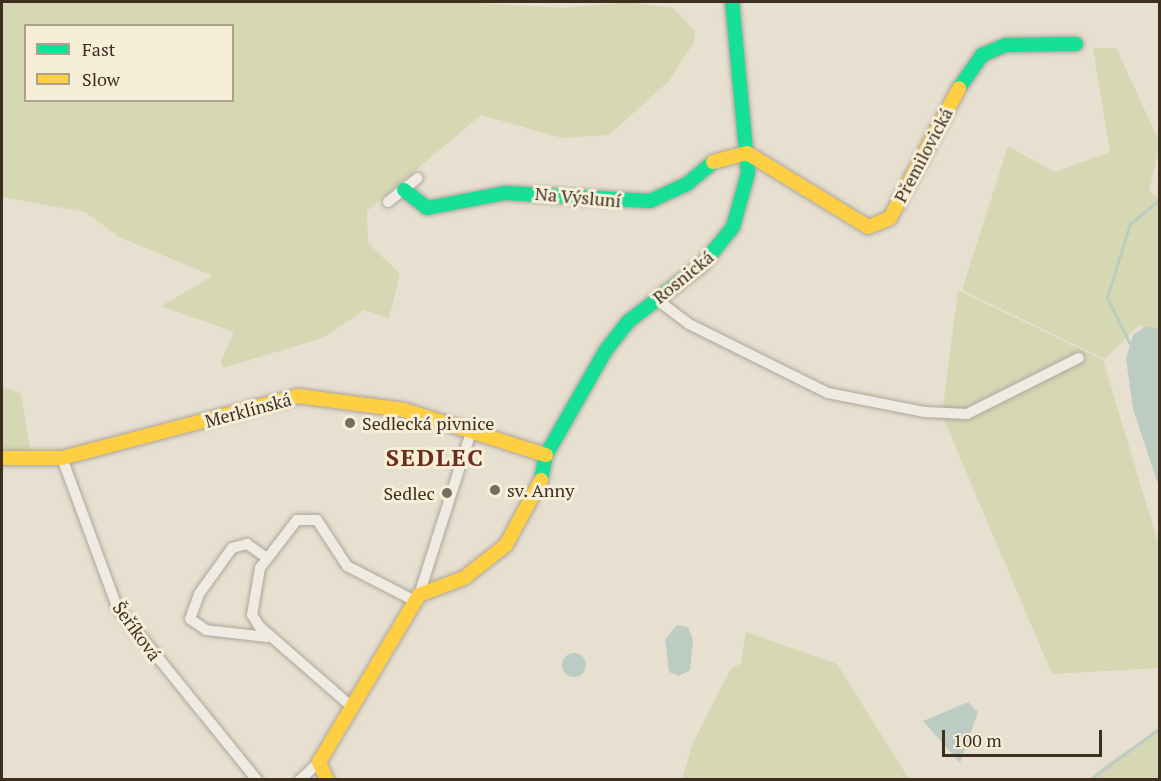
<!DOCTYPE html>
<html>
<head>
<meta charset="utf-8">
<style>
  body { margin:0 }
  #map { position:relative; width:1161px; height:781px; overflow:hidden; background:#e7e0d1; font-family:"PT Serif",serif }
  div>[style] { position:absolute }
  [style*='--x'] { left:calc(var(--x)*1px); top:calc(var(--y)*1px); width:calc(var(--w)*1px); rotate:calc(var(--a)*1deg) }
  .green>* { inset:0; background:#d6d7b3 }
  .water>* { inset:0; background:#bcccc2 }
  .round { border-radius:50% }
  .stream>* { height:3px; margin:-1.5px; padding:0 1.5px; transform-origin:1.5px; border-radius:1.5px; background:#bcccc2 }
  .roads { filter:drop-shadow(0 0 2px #ada599) drop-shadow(0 0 2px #ada599) }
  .street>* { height:10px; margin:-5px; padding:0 5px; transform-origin:5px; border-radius:5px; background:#efebe3 }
  .fast>* { height:14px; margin:-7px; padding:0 7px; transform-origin:7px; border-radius:7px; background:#16e098 }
  .slow>* { height:14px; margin:-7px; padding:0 7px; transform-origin:7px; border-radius:7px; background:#ffcf43 }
  .dots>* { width:16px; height:16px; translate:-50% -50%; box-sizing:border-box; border:3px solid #f7eed8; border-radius:50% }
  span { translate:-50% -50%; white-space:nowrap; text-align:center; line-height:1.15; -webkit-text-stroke:6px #f7eed8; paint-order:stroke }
  .street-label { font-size:18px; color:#3d2e20 }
  .poi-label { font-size:18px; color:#3d2e20 }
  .left { translate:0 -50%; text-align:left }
  .right { translate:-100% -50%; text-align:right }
  .district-label { font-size:24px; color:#6b2e1e; font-weight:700; letter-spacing:1.5px }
  .frame { position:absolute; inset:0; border:3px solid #3d2e20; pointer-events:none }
  .legend { position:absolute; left:24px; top:24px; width:210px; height:78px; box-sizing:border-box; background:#f7eed8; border:2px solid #ada18e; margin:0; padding:8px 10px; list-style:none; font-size:18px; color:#3d2e20 }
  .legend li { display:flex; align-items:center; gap:12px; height:30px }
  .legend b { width:30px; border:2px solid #ada18e }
  .scale { position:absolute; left:942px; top:730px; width:160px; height:27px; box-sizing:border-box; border:3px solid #3d2e20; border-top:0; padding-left:8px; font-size:18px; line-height:21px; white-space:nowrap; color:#3d2e20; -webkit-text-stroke:4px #f7eed8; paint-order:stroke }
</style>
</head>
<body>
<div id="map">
  <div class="green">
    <i style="clip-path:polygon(evenodd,2px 2px,463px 2px,565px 8px,628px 2px,673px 8px,695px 31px,694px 42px,669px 81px,609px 135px,562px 138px,481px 115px,367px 211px,368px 243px,400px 274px,389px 318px,364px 310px,323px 338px,223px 368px,221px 361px,234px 332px,161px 306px,213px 276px,119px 237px,85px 212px,2px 197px,2px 2px,26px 26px,232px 26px,232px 100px,26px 100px,26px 26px)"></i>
    <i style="clip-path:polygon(1093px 48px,1116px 48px,1160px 143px,1149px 192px,1159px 198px,1159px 328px,1139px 325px,1105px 359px,962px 290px,1008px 146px,1055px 172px,1110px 152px)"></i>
    <i style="clip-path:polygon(958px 290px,1103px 360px,1159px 546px,1159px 668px,1052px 674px,942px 415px)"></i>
    <i style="clip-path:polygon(2px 387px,21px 393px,31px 454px,2px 449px)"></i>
    <i style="clip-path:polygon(746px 632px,837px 664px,909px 779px,682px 779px,693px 743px,730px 670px,741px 663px)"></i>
    <i style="clip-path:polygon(1159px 730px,1159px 779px,1089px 779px,1108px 763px)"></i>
  </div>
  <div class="water">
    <i style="clip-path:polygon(1146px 326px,1159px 328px,1159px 487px,1133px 409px,1126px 359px,1133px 335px)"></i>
    <i style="clip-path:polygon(677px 625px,688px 627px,693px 640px,690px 670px,679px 676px,669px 672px,665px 639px)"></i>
    <i class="round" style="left:562px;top:653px;width:24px;height:24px"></i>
    <i style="clip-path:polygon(968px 702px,978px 712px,960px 763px,923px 721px)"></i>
  </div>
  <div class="stream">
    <i style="--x:1130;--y:344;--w:52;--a:-116.1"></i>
    <i style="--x:1107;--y:297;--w:77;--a:-72.5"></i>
    <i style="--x:1130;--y:224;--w:39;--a:-40"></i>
    <i style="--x:1089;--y:780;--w:88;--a:-36.2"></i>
  </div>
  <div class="roads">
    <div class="street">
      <i style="--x:388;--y:202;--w:38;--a:-39"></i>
      <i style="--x:656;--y:299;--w:41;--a:37.1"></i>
      <i style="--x:689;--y:324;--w:155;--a:26.4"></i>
      <i style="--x:828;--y:393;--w:99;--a:11.1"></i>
      <i style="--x:925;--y:412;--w:42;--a:2.7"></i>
      <i style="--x:967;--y:414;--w:125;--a:-26.6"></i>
      <i style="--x:62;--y:458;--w:159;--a:69.7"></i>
      <i style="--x:117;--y:607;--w:223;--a:51"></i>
      <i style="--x:419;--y:595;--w:174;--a:-72.3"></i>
      <i style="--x:267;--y:637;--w:61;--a:-173.5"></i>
      <i style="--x:206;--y:630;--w:19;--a:-145"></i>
      <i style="--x:190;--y:619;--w:27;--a:-70"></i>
      <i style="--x:199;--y:594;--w:57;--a:-54.3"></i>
      <i style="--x:232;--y:548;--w:16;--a:-15"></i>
      <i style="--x:247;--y:544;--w:24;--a:35"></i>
      <i style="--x:352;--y:707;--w:123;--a:-138.9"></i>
      <i style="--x:259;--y:626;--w:13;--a:-122"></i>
      <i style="--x:252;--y:615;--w:48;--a:-80.3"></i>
      <i style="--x:260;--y:568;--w:61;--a:-52.4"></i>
      <i style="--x:297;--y:520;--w:20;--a:0"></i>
      <i style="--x:317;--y:520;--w:55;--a:56.9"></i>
      <i style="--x:347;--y:566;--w:76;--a:27.2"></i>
      <i style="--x:300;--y:780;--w:26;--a:-43"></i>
    </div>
    <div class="fast">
      <i style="--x:959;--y:88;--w:40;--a:-55.1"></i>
      <i style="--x:982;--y:55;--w:26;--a:-23"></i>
      <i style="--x:1006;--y:45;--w:70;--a:-0.8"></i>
      <i style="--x:404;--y:190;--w:29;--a:38"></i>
      <i style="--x:427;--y:208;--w:79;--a:-10.9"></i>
      <i style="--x:505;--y:193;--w:145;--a:3.2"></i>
      <i style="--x:650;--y:201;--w:41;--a:-24.7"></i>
      <i style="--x:687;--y:184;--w:34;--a:-40"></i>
      <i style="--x:541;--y:480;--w:25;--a:-79"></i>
      <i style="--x:546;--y:455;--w:121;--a:-60.3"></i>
      <i style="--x:606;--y:350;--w:37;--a:-52"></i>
      <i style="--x:629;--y:321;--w:93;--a:-37.6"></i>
      <i style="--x:703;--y:264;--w:48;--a:-51"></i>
      <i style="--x:733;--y:227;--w:56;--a:-74.5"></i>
      <i style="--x:748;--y:173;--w:172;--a:-95.3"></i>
    </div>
    <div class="slow">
      <i style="--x:713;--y:162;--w:35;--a:-15"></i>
      <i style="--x:747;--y:153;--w:142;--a:31.4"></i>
      <i style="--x:868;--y:227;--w:24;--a:-22"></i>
      <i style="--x:890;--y:218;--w:147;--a:-62"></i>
      <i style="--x:2;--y:458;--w:60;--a:0"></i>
      <i style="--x:62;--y:458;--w:244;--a:-14.7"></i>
      <i style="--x:298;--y:396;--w:107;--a:7.5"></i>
      <i style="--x:404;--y:410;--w:149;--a:17.6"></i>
      <i style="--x:327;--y:780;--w:20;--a:-114"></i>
      <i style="--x:319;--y:762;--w:195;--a:-59.1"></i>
      <i style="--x:419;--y:595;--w:48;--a:-20.7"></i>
      <i style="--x:464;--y:578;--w:53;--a:-38.2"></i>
      <i style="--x:506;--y:545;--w:74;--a:-61.7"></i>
    </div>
  </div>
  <div class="dots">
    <i style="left:350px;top:423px;background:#786c5e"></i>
    <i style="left:495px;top:490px;background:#786c5e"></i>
    <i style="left:447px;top:493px;background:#786c5e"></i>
  </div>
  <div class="street-label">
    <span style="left:923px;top:155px;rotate:-62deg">Přemilovická</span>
    <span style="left:578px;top:197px;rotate:5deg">Na Výsluní</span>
    <span style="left:683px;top:277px;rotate:-39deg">Rosnická</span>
    <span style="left:248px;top:410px;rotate:-15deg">Merklínská</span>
    <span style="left:137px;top:631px;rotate:54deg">Šeříková</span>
  </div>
  <div class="poi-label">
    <span class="left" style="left:362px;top:423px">Sedlecká pivnice</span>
    <span class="left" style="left:507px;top:490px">sv. Anny</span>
    <span class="right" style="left:435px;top:493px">Sedlec</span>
  </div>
  <div class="district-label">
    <span style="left:435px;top:458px">SEDLEC</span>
  </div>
  <div class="frame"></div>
  <ul class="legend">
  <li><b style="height:8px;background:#16e098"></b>Fast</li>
  <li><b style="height:8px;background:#ffcf43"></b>Slow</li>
  </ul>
  <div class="scale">100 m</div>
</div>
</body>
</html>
